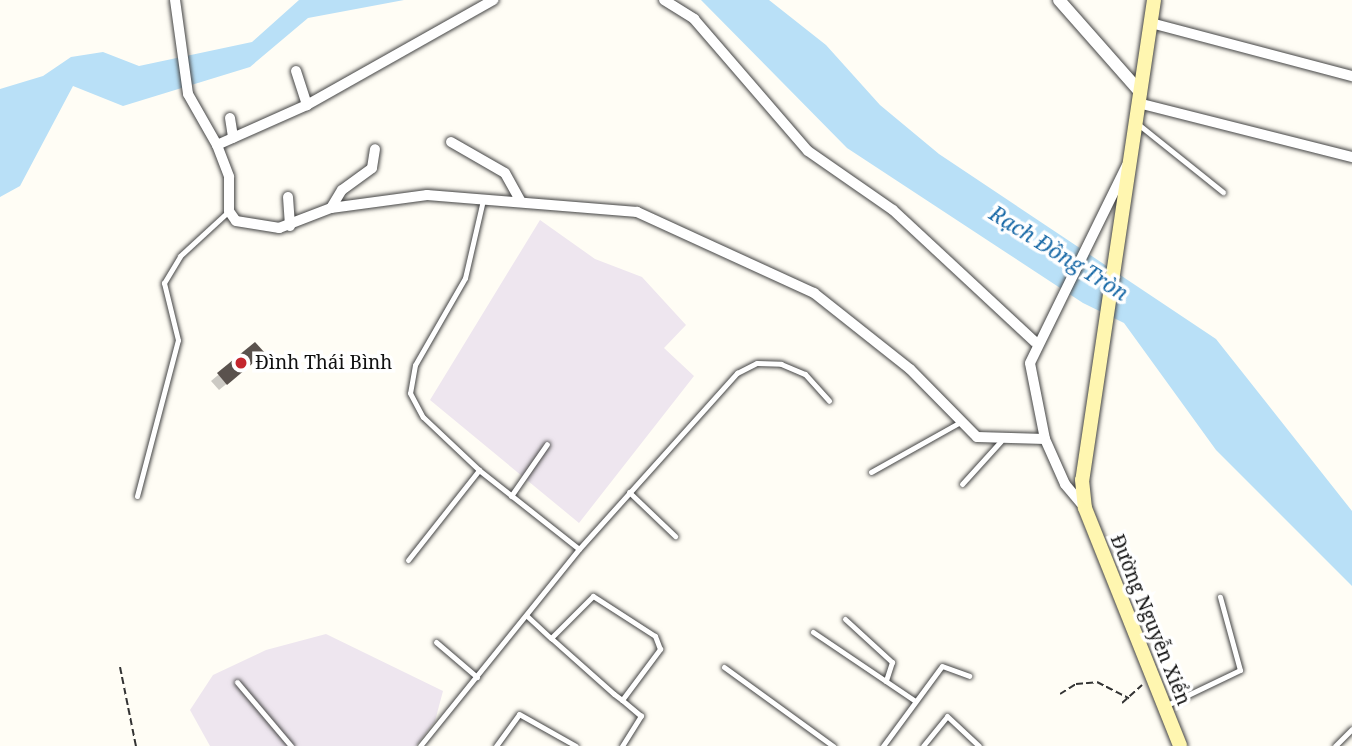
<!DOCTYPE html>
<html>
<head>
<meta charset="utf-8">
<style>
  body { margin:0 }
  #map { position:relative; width:1352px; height:746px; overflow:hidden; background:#fffdf5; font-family:"Noto Serif",serif }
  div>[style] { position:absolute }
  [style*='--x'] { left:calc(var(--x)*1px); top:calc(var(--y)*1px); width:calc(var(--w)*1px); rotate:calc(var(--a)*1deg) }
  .industrial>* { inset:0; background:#eee6ef }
  .water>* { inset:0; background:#b9e0f7 }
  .shadow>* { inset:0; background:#0003 }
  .building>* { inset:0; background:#5a524d }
  .path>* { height:2px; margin-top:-1px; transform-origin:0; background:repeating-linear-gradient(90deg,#333 0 7px,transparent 0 10.5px) }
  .roads { filter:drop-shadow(0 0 2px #444) drop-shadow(0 0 2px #444) }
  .service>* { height:5px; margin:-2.5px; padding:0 2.5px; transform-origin:2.5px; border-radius:2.5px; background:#fff }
  .minor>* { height:10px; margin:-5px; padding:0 5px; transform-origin:5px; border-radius:5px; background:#fff }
  .tertiary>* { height:12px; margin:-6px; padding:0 6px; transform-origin:6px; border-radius:6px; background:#fff }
  .secondary>* { height:14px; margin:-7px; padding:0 7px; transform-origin:7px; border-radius:7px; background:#fff6b0 }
  .dots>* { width:19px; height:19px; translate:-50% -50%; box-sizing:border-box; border:4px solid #fff; border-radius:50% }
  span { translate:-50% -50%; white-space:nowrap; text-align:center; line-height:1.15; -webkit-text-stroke:7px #fff; paint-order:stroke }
  .poi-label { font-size:19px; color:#111 }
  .left { translate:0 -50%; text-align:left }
  .street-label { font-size:19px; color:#111 }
  .water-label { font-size:21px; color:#1768a6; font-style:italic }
</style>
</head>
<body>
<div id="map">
  <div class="industrial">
    <i style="clip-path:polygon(540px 220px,595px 259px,642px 277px,686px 325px,664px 348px,694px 376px,579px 523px,430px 400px)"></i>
    <i style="clip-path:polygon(326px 634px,443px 691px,435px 721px,416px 746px,210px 746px,190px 710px,213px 675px,266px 650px)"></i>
  </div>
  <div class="water">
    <i style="clip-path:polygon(299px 0,404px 0,308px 18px,250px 67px,123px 106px,73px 86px,20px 186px,0 197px,0 89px,43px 76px,71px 57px,103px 52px,139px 66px,252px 42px)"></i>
    <i style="clip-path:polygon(701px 0,769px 0,826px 45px,880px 105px,939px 154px,1216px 339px,1352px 511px,1352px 586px,1216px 450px,1124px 323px,1083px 303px,847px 148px)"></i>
  </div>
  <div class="shadow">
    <i style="clip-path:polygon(255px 344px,256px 360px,219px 390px,211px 381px)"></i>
  </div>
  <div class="building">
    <i style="clip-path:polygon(255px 342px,265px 353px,227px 385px,217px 373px)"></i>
  </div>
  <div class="path">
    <i style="--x:120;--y:667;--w:81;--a:78.6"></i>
    <i style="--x:1060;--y:694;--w:19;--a:-32"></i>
    <i style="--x:1076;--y:684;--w:21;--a:-5"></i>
    <i style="--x:1097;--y:682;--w:36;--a:27"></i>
    <i style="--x:1122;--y:703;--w:27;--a:-42"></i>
  </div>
  <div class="roads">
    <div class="service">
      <i style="--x:1138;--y:124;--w:109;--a:38.7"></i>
      <i style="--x:483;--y:200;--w:80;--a:103"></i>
      <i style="--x:465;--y:278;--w:100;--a:119.9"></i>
      <i style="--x:415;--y:365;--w:28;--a:100"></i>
      <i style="--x:410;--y:393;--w:27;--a:62"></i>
      <i style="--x:423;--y:417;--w:77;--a:43.4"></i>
      <i style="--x:479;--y:470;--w:127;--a:38.3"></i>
      <i style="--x:871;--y:472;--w:98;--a:-29.2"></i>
      <i style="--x:962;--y:484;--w:58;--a:-47.8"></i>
      <i style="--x:629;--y:492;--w:64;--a:43.7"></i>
      <i style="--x:137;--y:496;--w:161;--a:-75.3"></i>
      <i style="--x:178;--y:340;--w:59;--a:-103.8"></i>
      <i style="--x:164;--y:283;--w:31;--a:-59"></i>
      <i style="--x:180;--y:256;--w:67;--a:-42.6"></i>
      <i style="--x:511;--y:496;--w:63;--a:-55.3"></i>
      <i style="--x:408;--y:560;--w:115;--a:-51.7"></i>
      <i style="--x:527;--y:616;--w:33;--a:43"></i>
      <i style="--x:551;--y:638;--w:84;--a:41.6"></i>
      <i style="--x:614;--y:694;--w:10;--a:37"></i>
      <i style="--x:622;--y:700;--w:64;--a:-53.3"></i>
      <i style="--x:660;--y:649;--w:14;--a:-111"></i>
      <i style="--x:655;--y:636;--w:74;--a:-147.2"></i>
      <i style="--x:593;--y:596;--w:59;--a:135"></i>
      <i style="--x:845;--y:619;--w:64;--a:42.5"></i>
      <i style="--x:892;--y:662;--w:20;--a:108"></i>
      <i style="--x:813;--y:632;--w:122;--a:34"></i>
      <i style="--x:436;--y:642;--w:54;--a:40.5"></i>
      <i style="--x:724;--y:667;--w:135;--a:35.9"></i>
      <i style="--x:237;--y:682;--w:84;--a:49.8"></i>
      <i style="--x:1167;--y:705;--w:81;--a:-25.6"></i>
      <i style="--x:1240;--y:670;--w:76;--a:-105.3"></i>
      <i style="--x:420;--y:746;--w:253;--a:-51.1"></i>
      <i style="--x:579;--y:549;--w:237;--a:-48.1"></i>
      <i style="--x:737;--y:373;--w:22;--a:-27"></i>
      <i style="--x:757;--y:363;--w:24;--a:2"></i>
      <i style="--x:781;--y:364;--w:26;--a:23"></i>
      <i style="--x:805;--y:374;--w:36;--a:48"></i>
      <i style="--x:496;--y:746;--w:39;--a:-54"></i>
      <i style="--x:519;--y:714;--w:65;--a:29.3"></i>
      <i style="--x:622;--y:746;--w:36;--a:-58"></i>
      <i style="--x:641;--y:716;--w:25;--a:-140"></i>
      <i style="--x:883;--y:746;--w:99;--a:-53.6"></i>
      <i style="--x:942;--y:666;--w:29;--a:20"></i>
      <i style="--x:923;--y:746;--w:38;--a:-51"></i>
      <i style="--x:947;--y:716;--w:44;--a:43.2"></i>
      <i style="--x:1335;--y:746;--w:24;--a:-45"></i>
    </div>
    <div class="minor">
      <i style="--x:175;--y:0;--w:95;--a:82.1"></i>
      <i style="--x:188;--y:94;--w:59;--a:60.4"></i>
      <i style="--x:217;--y:145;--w:34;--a:69"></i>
      <i style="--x:229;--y:177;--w:34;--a:90"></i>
      <i style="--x:229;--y:211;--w:12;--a:55"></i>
      <i style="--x:236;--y:221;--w:44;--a:9.2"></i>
      <i style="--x:279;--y:228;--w:56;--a:-21"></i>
      <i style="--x:331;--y:208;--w:97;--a:-7.7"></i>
      <i style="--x:427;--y:195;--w:211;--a:4.6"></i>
      <i style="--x:637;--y:212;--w:195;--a:24.6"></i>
      <i style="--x:814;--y:293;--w:122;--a:38.4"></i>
      <i style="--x:910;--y:369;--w:95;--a:45.4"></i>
      <i style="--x:977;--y:437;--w:68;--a:1.7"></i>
      <i style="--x:664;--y:0;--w:36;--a:32"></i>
      <i style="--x:694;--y:19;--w:174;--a:49.2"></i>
      <i style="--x:808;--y:151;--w:103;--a:34.8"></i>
      <i style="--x:893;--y:210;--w:194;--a:42.9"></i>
      <i style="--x:1151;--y:23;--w:208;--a:14.8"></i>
      <i style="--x:296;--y:71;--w:36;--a:72"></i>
      <i style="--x:1138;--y:103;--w:221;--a:14.2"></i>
      <i style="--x:230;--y:118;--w:20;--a:81"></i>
      <i style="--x:451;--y:142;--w:62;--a:29.9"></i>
      <i style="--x:505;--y:173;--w:31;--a:61"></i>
      <i style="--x:217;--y:145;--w:98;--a:-24"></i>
      <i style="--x:307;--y:105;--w:214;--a:-29.4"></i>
      <i style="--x:288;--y:197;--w:29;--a:86"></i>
      <i style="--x:331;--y:208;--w:21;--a:-59"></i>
      <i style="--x:342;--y:190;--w:37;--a:-36"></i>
      <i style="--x:372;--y:168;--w:19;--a:-81"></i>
      <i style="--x:1085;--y:508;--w:31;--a:-130"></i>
      <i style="--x:1065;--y:484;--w:49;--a:-114"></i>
      <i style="--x:1045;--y:439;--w:77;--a:-101.2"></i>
      <i style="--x:1030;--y:363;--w:220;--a:-63.9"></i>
    </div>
    <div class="tertiary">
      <i style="--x:1059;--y:0;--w:123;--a:48.6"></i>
    </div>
    <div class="secondary">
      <i style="--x:1154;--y:0;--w:485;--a:98.5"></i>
      <i style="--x:1082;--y:480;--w:28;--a:84"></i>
      <i style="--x:1085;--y:508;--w:256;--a:68.2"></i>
    </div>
  </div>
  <div class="dots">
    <i style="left:241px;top:363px;background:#c4262e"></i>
  </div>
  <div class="poi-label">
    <span class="left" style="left:255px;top:363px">Đình Thái Bình</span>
  </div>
  <div class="street-label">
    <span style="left:1150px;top:620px;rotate:68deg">Đường Nguyễn Xiển</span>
  </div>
  <div class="water-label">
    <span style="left:1059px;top:253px;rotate:32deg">Rạch Đồng Tròn</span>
  </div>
</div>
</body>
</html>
